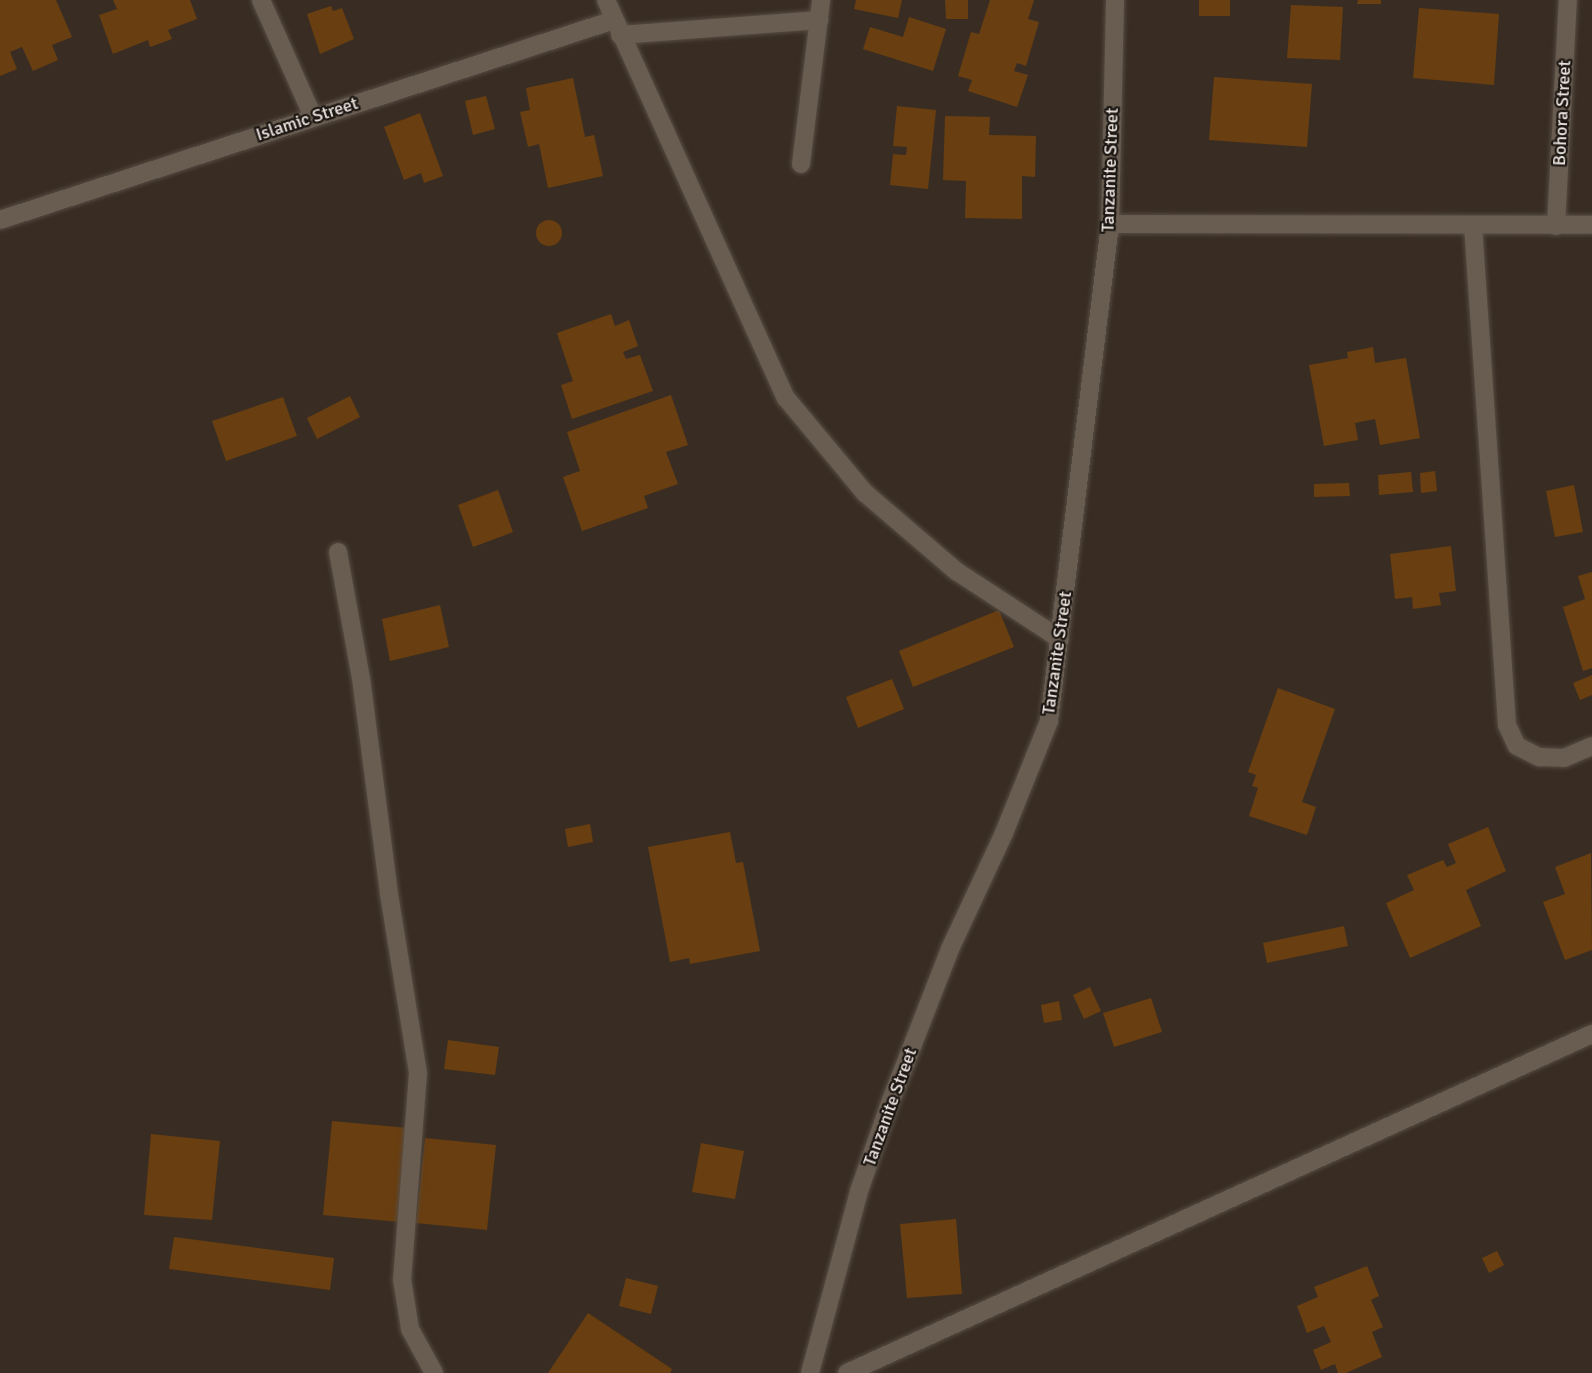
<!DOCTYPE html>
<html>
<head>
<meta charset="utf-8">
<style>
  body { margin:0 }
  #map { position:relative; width:1592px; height:1373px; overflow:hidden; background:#392d23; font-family:Signika,sans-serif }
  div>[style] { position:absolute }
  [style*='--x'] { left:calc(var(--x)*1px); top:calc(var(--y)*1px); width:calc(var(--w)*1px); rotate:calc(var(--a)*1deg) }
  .building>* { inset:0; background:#693e10 }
  .round { border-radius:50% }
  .roads { filter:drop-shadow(0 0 2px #554c43) drop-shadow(0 0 2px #554c43) }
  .street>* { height:18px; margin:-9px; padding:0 9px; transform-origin:9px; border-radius:9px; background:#695c50 }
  span { translate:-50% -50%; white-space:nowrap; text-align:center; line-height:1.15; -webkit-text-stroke:4.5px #1c1712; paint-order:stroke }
  .street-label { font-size:18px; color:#ece4de }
</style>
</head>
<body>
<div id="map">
  <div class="building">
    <i style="clip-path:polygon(0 0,56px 0,72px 37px,52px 45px,58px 60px,33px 71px,22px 47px,10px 52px,17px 69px,0 76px)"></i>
    <i style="clip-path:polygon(113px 0,190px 0,197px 19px,168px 30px,172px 39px,150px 47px,148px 40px,113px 54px,99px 15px,117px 9px)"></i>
    <i style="clip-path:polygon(856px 0,902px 0,898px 18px,854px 9px)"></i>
    <i style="clip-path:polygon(945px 0,968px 0,968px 19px,946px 19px)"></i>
    <i style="clip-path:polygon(990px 0,1034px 0,1028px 19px,1039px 22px,1026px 66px,1017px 63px,1014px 71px,1028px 75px,1017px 107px,968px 91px,972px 80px,958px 76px,971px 32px,979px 34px)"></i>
    <i style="clip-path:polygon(1199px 0,1230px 0,1230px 16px,1199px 16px)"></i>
    <i style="clip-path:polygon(1358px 0,1381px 0,1381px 4px,1357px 4px)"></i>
    <i style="clip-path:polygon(1291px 5px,1343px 7px,1340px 60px,1287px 58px)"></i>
    <i style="clip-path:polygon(331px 6px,333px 11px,342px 8px,354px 39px,320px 54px,307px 14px)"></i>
    <i style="clip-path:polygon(1419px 8px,1499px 14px,1494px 85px,1413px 78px)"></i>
    <i style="clip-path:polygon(909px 17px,946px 29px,933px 71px,863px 49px,870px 27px,903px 37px)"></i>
    <i style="clip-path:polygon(1214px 77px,1312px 84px,1307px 147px,1209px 140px)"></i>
    <i style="clip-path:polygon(573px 78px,585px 137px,594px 135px,603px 176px,548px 188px,539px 144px,528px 147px,520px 112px,530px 110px,526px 88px)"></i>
    <i style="clip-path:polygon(486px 96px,495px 129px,473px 135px,465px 101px)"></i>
    <i style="clip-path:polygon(897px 106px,936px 110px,928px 189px,890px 185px,893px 154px,906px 155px,907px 147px,893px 146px)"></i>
    <i style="clip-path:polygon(420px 113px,443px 176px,424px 183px,421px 173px,404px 180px,384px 127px)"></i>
    <i style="clip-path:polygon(945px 116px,990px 117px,989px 135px,1036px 136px,1035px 177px,1022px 176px,1022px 219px,965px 218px,966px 181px,943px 180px)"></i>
    <i class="round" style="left:536px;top:220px;width:26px;height:26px"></i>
    <i style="clip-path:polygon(611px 314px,615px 326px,629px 320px,638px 346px,623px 352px,626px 359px,640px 355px,653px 391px,572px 419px,561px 385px,573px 381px,557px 333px)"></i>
    <i style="clip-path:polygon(1373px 347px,1375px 363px,1406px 358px,1420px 438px,1380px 445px,1375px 419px,1355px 423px,1358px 440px,1324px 446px,1309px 365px,1348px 358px,1347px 352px)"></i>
    <i style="clip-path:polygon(671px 395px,688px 445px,666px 452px,678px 484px,644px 496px,648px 508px,582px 531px,563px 477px,580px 471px,567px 432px)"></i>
    <i style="clip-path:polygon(350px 396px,360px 417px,317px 439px,307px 418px)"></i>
    <i style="clip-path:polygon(283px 397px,297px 436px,226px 461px,212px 421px)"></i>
    <i style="clip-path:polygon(1435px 471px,1437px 491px,1421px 493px,1420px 473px)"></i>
    <i style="clip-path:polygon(1411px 472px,1413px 492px,1379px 495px,1378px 475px)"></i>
    <i style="clip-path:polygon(1349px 483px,1350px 496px,1314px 497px,1314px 484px)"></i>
    <i style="clip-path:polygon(1574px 485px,1583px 532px,1555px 537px,1546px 491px)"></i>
    <i style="clip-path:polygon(498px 490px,513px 532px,473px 547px,458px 505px)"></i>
    <i style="clip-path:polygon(1451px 546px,1456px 591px,1439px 593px,1441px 605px,1413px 609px,1412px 597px,1395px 599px,1390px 554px)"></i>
    <i style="clip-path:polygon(1592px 572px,1592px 668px,1583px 671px,1563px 607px,1585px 599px,1578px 576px)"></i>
    <i style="clip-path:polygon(440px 605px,449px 647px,390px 661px,382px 619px)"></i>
    <i style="clip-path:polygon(999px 610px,1014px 647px,913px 687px,899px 651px)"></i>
    <i style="clip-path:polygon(1592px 675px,1592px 695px,1580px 700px,1573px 683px)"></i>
    <i style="clip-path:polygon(892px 679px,904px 709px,858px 728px,846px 697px)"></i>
    <i style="clip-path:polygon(1278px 688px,1335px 709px,1302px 802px,1316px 807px,1307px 835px,1249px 816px,1258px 788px,1252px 786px,1256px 775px,1248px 772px)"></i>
    <i style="clip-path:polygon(590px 824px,593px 842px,568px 847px,565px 829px)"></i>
    <i style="clip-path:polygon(1488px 827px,1506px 871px,1466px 890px,1481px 926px,1410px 958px,1386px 903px,1414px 890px,1407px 875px,1443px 860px,1447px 867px,1456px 863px,1448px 844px)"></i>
    <i style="clip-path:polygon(730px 832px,736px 863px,743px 862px,760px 951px,690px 964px,689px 958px,670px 962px,648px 847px)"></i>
    <i style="clip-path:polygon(1591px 853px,1592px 950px,1565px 960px,1543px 902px,1565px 894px,1555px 867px)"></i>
    <i style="clip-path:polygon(1344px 926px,1348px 946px,1267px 963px,1263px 943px)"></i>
    <i style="clip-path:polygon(1090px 987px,1101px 1011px,1084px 1019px,1073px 995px)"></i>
    <i style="clip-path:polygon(1151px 998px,1162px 1032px,1114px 1047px,1103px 1013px)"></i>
    <i style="clip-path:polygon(1059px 1001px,1062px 1020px,1044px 1023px,1041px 1005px)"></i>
    <i style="clip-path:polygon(448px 1040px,499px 1047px,495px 1075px,444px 1069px)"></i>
    <i style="clip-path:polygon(332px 1121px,408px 1128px,400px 1222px,323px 1215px)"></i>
    <i style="clip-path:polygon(151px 1134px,220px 1141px,212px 1220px,144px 1215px)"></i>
    <i style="clip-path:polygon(425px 1138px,496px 1145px,487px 1230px,416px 1223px)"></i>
    <i style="clip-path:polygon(701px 1143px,744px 1151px,735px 1199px,692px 1192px)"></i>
    <i style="clip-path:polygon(956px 1219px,962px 1294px,907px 1298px,900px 1224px)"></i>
    <i style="clip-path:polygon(174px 1237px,334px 1258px,330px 1290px,169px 1269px)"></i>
    <i style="clip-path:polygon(1497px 1251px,1504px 1265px,1489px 1273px,1482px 1258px)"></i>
    <i style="clip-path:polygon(1367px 1266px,1379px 1296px,1371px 1300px,1383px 1327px,1372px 1332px,1382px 1357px,1346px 1373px,1338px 1373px,1335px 1364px,1321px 1370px,1313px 1350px,1331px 1342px,1324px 1326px,1307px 1333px,1297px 1306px,1318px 1297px,1314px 1287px)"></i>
    <i style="clip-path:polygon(626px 1278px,658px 1286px,651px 1314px,619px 1306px)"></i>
    <i style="clip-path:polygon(588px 1313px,672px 1369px,670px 1373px,548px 1373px)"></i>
  </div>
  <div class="roads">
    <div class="street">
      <i style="--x:261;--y:0;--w:128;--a:66"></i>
      <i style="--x:606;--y:0;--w:437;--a:65.7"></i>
      <i style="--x:786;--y:398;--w:124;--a:50.3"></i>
      <i style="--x:865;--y:493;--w:120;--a:40.6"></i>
      <i style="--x:956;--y:571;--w:124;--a:33.2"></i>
      <i style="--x:620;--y:35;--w:200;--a:-4.3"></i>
      <i style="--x:801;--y:164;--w:165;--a:-83"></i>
      <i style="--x:0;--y:220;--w:646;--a:-18.04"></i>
      <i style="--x:1110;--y:224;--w:482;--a:0.1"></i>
      <i style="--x:1473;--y:225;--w:501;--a:86.11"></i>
      <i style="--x:1507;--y:725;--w:23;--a:65"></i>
      <i style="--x:1517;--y:746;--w:25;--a:27"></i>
      <i style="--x:1539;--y:757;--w:25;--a:2"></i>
      <i style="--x:1564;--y:758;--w:30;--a:-23"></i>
      <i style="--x:1556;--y:226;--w:226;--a:-87"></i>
      <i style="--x:338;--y:552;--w:128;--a:79.7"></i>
      <i style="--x:361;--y:678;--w:218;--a:82.6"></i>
      <i style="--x:389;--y:894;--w:181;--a:80.8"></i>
      <i style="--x:418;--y:1073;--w:207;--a:94.4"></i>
      <i style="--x:402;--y:1279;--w:51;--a:80.9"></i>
      <i style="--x:410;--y:1329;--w:50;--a:61.4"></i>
      <i style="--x:810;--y:1373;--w:188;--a:-74.9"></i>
      <i style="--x:859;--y:1191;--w:93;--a:-70.6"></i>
      <i style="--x:890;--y:1103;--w:165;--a:-68.7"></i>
      <i style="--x:950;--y:949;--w:128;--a:-65"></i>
      <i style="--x:1004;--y:833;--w:121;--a:-68.1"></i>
      <i style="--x:1049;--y:721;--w:501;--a:-83"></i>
      <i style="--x:1110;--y:224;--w:224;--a:-88.7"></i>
      <i style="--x:847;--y:1373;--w:819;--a:-24.47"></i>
    </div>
  </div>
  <div class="street-label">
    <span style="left:1562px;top:113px;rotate:-87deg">Bohora Street</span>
    <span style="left:307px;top:119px;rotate:-18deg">Islamic Street</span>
    <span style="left:1110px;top:170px;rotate:-88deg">Tanzanite Street</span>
    <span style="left:1057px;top:653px;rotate:-82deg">Tanzanite Street</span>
    <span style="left:890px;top:1107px;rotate:-70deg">Tanzanite Street</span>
  </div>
</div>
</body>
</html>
